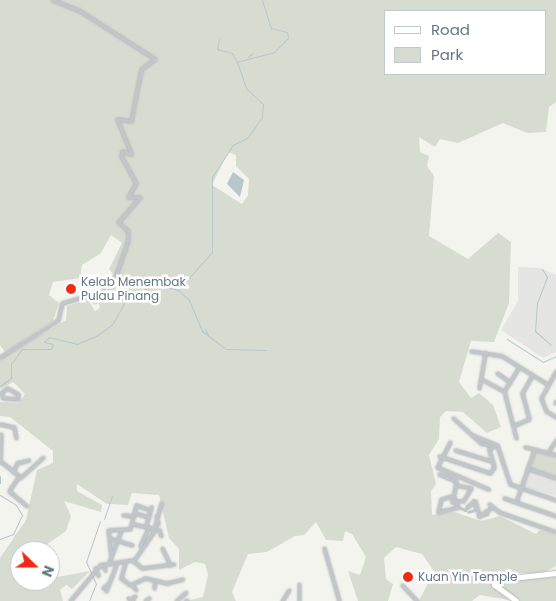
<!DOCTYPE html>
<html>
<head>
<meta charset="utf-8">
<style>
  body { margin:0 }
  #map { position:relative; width:556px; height:601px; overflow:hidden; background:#f4f4ef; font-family:Poppins,sans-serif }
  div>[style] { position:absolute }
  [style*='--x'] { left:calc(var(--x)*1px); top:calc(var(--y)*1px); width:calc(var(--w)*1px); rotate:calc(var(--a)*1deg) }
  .built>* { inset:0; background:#e5e5e3 }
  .green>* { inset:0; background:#d6dcd0 }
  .water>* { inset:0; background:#b7c8ca }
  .stream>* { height:1px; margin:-0.5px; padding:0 0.5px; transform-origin:0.5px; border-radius:0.5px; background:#b7c8ca }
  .roads { filter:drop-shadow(0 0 1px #b4b9bc) drop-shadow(0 0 1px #b4b9bc) }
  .minor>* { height:3px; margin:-1.5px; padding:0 1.5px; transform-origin:1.5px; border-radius:1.5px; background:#c1c6c8 }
  .major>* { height:4.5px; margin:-2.25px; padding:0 2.25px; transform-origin:2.25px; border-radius:2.25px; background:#fff }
  .minor-bridge>* { height:3px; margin:-1.5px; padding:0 1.5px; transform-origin:1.5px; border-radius:1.5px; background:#c1c6c8 }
  .dots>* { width:14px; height:14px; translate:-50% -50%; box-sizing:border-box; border:2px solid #fff; border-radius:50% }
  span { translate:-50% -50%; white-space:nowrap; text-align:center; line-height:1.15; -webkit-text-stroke:5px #fff; paint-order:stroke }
  .poi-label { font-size:12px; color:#617883 }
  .left { translate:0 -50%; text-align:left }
  .legend { position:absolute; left:384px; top:10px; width:162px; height:65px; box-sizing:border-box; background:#fff; border:1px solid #c0c9cd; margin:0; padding:6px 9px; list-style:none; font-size:15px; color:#617883 }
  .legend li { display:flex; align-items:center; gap:10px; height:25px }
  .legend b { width:25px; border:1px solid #c0c9cd }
  .north { position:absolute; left:10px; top:541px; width:50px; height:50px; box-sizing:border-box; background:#fff; border:1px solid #c0c9cd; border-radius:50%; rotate:112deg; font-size:14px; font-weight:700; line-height:20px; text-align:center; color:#617883 }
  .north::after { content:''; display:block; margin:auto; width:18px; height:22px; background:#f02b14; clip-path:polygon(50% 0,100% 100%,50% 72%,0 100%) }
</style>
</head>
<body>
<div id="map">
  <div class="built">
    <i style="clip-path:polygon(518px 267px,541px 268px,556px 275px,556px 352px,543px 358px,501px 330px,518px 301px)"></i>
    <i style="clip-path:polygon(530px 465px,556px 476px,556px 496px,524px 486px)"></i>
  </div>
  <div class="green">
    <i style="clip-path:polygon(evenodd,0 0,556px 0,556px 102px,549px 107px,546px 132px,527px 133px,503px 123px,458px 143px,440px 139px,435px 147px,419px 137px,420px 152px,429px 156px,427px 166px,434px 176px,429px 236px,468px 259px,498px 233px,511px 242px,509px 303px,494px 342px,471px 341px,459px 382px,471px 398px,479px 393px,493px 405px,501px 427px,487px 433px,463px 412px,446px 411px,440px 417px,439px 439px,429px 455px,436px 484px,431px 491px,432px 515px,454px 512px,481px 521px,500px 516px,536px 534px,540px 530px,556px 535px,556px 566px,541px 574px,503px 572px,491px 578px,492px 586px,514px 601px,480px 595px,472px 601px,419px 601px,434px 571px,422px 554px,396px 547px,384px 558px,386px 579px,393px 584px,388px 601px,358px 601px,348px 571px,360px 575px,366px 557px,352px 534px,345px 531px,343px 541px,326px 540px,316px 522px,304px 535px,295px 536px,267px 552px,248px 554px,232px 592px,236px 601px,186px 601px,203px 597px,208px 575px,205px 564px,195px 562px,179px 570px,179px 549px,169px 538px,159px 495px,132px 493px,128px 505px,107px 504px,77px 484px,77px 491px,102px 505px,101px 512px,64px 501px,71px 516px,66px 531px,46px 545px,48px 551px,20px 551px,20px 581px,50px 581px,50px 557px,57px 577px,90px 571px,72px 589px,66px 585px,60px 590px,63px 601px,0 601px,0 558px,26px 520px,37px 470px,53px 463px,53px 451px,10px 417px,0 416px,0 402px,19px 403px,25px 394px,13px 382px,0 389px,0 359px,66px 320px,67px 306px,88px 300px,95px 311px,100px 308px,98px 301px,116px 278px,109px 269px,122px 243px,111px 235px,101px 253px,82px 265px,80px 278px,53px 282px,49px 295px,59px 303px,53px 321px,5px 352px,0 345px,0 0,385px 11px,545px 11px,545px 74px,385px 74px,385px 11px,0 0,228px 152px,236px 155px,236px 166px,249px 179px,248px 195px,242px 204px,212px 185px,228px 152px)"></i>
    <i style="clip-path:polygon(535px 451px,556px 456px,556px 476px,531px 468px)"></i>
    <i style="clip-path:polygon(556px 575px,556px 601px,518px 601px,495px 584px,506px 577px,519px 580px)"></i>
  </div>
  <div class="water">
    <i style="clip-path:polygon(233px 172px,244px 180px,240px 197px,227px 184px)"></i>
  </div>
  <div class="stream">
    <i style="--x:219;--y:39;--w:10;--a:101"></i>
    <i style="--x:217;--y:49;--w:16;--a:15"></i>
    <i style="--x:232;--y:53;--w:10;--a:61"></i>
    <i style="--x:248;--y:57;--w:6;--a:-39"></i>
    <i style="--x:542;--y:269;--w:9;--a:58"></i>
    <i style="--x:547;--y:277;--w:28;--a:111"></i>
    <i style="--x:537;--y:303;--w:28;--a:94"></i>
    <i style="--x:535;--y:331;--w:21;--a:41"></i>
    <i style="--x:178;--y:290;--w:15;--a:42"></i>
    <i style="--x:189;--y:300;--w:34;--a:67"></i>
    <i style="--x:202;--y:331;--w:30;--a:37"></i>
    <i style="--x:226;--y:349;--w:40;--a:1.4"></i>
    <i style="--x:205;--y:329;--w:7;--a:63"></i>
    <i style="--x:507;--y:339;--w:43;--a:32.6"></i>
    <i style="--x:543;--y:362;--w:14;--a:-25"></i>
    <i style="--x:0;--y:386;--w:14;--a:-36"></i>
    <i style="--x:11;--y:378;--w:14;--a:-90"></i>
    <i style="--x:11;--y:364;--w:19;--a:-54"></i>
    <i style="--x:22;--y:349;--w:29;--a:0"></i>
    <i style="--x:51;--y:349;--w:5;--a:-68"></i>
    <i style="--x:53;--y:344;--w:9;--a:-167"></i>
    <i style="--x:44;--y:342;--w:7;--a:-45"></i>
    <i style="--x:49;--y:337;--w:29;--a:14"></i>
    <i style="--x:77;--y:344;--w:21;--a:-23"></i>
    <i style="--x:96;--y:336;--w:19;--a:-35"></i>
    <i style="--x:112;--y:325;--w:35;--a:-61"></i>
    <i style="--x:129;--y:294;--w:31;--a:-17"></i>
    <i style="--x:159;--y:285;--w:20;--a:15"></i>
    <i style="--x:178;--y:290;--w:51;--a:-48.2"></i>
    <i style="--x:212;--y:252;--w:75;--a:-90"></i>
    <i style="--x:212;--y:177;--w:38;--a:-57"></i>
    <i style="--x:233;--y:145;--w:16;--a:-27"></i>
    <i style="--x:247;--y:138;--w:26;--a:-54"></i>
    <i style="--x:262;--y:117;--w:13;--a:-86"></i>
    <i style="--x:263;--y:104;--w:23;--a:-137"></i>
    <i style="--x:246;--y:88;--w:28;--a:-109"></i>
    <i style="--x:237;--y:62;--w:38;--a:-15"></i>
    <i style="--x:274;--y:52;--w:20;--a:-45"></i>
    <i style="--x:288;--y:38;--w:6;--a:-99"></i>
    <i style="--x:287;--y:32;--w:16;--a:-166"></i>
    <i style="--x:271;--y:28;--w:29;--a:-108"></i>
    <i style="--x:0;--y:476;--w:7;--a:90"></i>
    <i style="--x:0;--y:495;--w:19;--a:32"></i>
    <i style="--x:16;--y:505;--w:12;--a:59"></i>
    <i style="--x:22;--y:515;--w:21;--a:115"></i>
    <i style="--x:13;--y:534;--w:14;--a:159"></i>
    <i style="--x:104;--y:519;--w:24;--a:-71"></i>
    <i style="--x:89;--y:601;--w:18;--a:-68"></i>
    <i style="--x:96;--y:584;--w:24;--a:-114"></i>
    <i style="--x:86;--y:562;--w:43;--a:-71.1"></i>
  </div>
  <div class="roads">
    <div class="minor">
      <i style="--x:53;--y:0;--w:29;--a:22"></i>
      <i style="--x:80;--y:11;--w:89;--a:32.6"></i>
      <i style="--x:155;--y:59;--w:17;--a:144"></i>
      <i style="--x:141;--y:69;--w:53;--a:100.9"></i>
      <i style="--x:131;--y:121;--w:14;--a:-172"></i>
      <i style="--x:117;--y:119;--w:38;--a:68"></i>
      <i style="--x:131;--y:154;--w:9;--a:-162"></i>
      <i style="--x:122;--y:151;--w:5;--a:101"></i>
      <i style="--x:121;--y:156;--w:31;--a:61"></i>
      <i style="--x:136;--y:183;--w:16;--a:120"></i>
      <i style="--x:128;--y:197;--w:12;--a:0"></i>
      <i style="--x:140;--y:197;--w:33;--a:131"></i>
      <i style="--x:118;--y:222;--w:13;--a:42"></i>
      <i style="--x:128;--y:231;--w:9;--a:90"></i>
      <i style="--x:128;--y:240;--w:37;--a:109"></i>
      <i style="--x:116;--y:275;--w:31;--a:130"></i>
      <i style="--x:471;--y:351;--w:31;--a:9"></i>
      <i style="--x:502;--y:356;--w:53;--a:31.9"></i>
      <i style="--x:0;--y:357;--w:69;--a:-32.5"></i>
      <i style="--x:58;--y:320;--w:17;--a:-77"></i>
      <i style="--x:62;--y:303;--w:25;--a:-16"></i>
      <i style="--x:86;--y:296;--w:8;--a:0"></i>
      <i style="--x:94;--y:296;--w:5;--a:79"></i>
      <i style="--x:95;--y:301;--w:6;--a:-141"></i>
      <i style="--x:556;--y:371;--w:31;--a:119"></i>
      <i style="--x:541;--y:398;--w:14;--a:69"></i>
      <i style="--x:546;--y:411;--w:12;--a:31"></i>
      <i style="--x:497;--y:373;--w:16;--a:35"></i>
      <i style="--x:481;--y:379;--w:26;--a:28"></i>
      <i style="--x:7;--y:388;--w:13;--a:29"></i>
      <i style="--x:18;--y:394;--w:5;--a:90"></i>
      <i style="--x:18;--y:399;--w:15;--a:-176"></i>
      <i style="--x:3;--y:398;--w:5;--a:-112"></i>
      <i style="--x:1;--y:393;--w:8;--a:-40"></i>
      <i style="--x:479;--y:388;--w:36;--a:-80"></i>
      <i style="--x:555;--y:403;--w:2;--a:-63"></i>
      <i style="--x:453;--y:418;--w:38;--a:42"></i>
      <i style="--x:481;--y:443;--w:11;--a:15"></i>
      <i style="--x:0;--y:424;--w:14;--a:12"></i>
      <i style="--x:14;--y:427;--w:11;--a:80"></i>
      <i style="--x:515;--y:425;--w:15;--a:-23"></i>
      <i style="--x:529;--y:419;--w:27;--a:-105"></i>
      <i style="--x:522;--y:393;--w:20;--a:-60"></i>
      <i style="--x:472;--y:435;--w:27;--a:22"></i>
      <i style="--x:497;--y:445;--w:41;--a:71.6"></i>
      <i style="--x:510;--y:484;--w:49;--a:19.2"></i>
      <i style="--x:516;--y:438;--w:49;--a:-104.3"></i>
      <i style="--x:504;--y:391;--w:28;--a:-58"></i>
      <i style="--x:450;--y:442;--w:28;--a:117"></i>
      <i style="--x:437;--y:467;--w:56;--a:23.3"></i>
      <i style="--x:525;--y:447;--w:32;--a:14"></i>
      <i style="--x:455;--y:450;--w:39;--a:17"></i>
      <i style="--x:548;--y:452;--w:14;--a:-56"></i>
      <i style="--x:439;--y:456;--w:54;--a:18.4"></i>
      <i style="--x:490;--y:473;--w:7;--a:-56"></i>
      <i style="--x:494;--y:467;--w:19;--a:-106"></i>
      <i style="--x:489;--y:449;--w:6;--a:-31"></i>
      <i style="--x:0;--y:461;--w:24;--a:38"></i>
      <i style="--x:19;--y:476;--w:18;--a:124"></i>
      <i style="--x:9;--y:491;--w:23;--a:40"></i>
      <i style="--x:0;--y:462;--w:28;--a:-88"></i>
      <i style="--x:527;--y:468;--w:31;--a:19"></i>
      <i style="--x:13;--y:472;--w:10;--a:-66"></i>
      <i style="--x:17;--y:463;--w:12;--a:-14"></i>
      <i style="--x:439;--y:474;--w:18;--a:22"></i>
      <i style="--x:456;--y:481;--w:18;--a:99"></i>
      <i style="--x:20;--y:478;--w:31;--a:-42"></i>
      <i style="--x:452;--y:496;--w:11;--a:165"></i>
      <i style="--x:441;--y:499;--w:13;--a:103"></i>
      <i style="--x:438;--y:512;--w:21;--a:-14"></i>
      <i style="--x:458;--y:507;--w:6;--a:-121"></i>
      <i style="--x:504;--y:498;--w:55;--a:19.1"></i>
      <i style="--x:452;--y:499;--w:3;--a:0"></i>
      <i style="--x:455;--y:499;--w:3;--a:90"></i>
      <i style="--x:455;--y:502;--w:3;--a:180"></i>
      <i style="--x:452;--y:502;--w:3;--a:-90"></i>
      <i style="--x:456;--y:501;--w:7;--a:0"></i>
      <i style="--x:463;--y:501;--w:15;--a:-58"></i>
      <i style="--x:471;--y:488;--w:15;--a:-169"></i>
      <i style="--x:516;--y:502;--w:55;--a:-70.9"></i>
      <i style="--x:489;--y:504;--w:13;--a:39"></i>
      <i style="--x:499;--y:512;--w:60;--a:19.3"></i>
      <i style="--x:467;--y:507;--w:10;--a:-37"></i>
      <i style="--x:475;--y:501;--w:16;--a:75"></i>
      <i style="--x:135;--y:513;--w:14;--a:17"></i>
      <i style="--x:487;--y:513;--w:9;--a:159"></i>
      <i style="--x:479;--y:516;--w:14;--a:-34"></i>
      <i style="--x:123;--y:515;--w:11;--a:5"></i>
      <i style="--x:156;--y:516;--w:8;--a:76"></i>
      <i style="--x:133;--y:524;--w:27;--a:13"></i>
      <i style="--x:159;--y:530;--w:6;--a:72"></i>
      <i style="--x:146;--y:525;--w:19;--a:-74"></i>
      <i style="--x:109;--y:538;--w:24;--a:17"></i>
      <i style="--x:140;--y:546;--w:21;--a:-65"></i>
      <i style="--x:162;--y:548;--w:19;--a:65"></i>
      <i style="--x:324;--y:548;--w:55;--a:74.2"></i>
      <i style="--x:111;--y:557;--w:27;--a:-96"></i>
      <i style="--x:108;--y:530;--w:22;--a:-3"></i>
      <i style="--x:130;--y:529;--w:25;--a:-76"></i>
      <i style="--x:136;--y:505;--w:15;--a:20"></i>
      <i style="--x:134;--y:560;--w:33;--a:-55"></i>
      <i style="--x:153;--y:533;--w:31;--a:-75"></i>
      <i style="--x:109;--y:562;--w:33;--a:-69"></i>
      <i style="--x:125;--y:563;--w:16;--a:105"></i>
      <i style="--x:121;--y:578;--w:11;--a:38"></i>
      <i style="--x:130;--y:585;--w:17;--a:-25"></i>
      <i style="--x:145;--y:578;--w:23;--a:13"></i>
      <i style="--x:167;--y:583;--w:16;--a:-14"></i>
      <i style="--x:102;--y:564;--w:7;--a:63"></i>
      <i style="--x:95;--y:568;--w:8;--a:67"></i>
      <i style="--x:299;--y:584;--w:17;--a:90"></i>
      <i style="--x:132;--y:585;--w:6;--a:51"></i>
      <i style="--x:402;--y:585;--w:22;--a:47"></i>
      <i style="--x:103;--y:588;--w:8;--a:-40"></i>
      <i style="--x:154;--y:588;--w:8;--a:-83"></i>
      <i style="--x:106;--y:591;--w:30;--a:-69"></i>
      <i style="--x:128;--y:598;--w:6;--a:31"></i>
      <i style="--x:131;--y:599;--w:5;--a:-37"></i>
      <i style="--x:70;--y:601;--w:47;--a:-50.2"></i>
      <i style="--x:100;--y:565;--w:32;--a:-9"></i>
      <i style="--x:132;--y:560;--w:13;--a:39"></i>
      <i style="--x:142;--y:568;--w:32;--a:-7"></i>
      <i style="--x:145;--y:601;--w:5;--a:-37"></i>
      <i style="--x:176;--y:601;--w:13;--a:-42"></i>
      <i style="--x:185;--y:601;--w:2;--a:-27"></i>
      <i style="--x:282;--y:601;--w:13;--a:-58"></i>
    </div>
    <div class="major">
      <i style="--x:516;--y:601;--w:27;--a:-144"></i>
      <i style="--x:494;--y:585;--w:5;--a:-90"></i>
      <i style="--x:494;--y:580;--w:62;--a:-6.4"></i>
    </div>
  </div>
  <div class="minor-bridge">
    <i style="--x:458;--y:507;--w:8;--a:23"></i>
    <i style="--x:465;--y:510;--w:13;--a:-51"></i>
    <i style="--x:473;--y:500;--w:10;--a:79"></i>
    <i style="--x:475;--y:510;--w:7;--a:164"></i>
  </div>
  <div class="dots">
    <i style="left:71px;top:289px;background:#f02b14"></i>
    <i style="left:408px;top:577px;background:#f02b14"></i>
  </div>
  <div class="poi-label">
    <span class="left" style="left:81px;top:289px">Kelab Menembak<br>Pulau Pinang</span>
    <span class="left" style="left:418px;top:577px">Kuan Yin Temple</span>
  </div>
  <ul class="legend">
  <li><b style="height:6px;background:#fff"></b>Road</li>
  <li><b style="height:14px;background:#d6dcd0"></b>Park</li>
  </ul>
  <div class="north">N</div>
</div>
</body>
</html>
